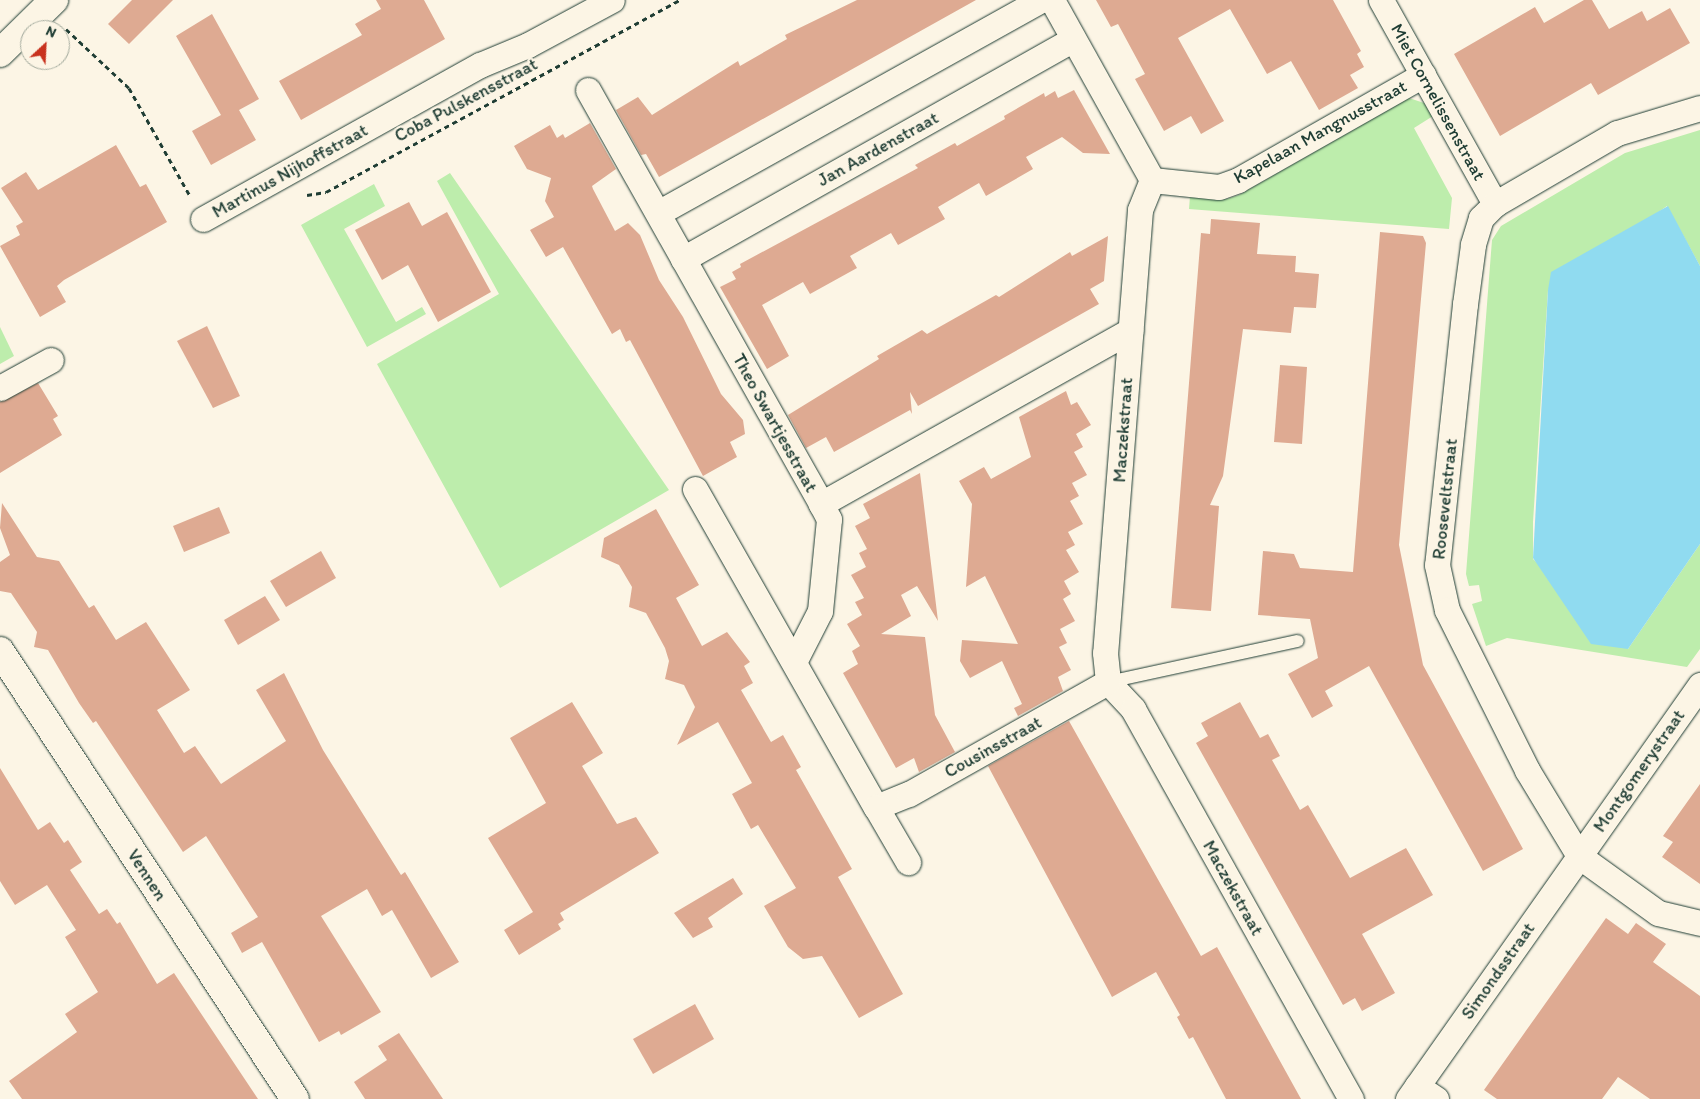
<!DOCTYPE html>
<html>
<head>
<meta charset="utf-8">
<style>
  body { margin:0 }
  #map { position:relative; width:1700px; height:1099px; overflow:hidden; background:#fcf5e5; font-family:Itim,sans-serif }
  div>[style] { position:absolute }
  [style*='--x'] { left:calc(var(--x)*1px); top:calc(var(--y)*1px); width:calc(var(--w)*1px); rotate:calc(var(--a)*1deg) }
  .green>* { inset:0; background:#bdedac }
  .water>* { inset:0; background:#90dbf0 }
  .building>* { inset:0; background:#deaa92 }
  .path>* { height:3px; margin-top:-1.5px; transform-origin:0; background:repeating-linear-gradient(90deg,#1f3d34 0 5px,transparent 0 9px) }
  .roads { filter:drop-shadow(0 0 1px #1f3d34) drop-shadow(0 0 1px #1f3d34) }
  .lane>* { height:12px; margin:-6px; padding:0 6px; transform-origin:6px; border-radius:6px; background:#fcf5e5 }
  .street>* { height:25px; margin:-12.5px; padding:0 12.5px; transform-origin:12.5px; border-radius:12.5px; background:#fcf5e5 }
  .secondary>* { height:28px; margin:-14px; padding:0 14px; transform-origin:14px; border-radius:14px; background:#fcf5e5 }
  span { translate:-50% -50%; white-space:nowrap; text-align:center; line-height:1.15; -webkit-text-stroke:4.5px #fcf5e5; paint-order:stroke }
  .street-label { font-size:18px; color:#1f3d34 }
  .north { position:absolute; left:20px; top:20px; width:50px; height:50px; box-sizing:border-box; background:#fcf5e5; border:1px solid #a4ab9e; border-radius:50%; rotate:25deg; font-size:14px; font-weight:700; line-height:20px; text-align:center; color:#1f3d34 }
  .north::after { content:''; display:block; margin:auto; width:18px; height:22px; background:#c8321e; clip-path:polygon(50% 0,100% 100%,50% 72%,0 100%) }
</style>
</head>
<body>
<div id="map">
  <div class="green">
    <i style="clip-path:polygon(1409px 98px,1424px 103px,1433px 116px,1414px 128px,1452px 198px,1449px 229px,1189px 209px,1190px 196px,1227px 199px,1239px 195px)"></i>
    <i style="clip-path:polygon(1700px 130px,1700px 266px,1667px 206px,1548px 290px,1533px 522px,1533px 559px,1628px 649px,1700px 544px,1700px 649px,1687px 667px,1507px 638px,1486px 646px,1472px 604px,1482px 601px,1479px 585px,1469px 586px,1466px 574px,1492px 240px,1501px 226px,1625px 153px)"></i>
    <i style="clip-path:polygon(450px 173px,669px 490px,500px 588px,377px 364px,499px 294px,437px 181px)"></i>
    <i style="clip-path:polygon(374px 184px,385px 206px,344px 229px,396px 322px,422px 307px,426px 314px,367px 347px,301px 225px)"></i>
    <i style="clip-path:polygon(0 327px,14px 356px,0 364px)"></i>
  </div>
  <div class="water">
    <i style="clip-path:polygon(1668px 206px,1700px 266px,1700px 544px,1628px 649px,1591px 644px,1533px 558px,1548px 290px,1551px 272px)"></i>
  </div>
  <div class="building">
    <i style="clip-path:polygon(132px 0,173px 0,129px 44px,108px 24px)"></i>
    <i style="clip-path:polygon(376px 0,424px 0,445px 39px,301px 120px,279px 81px,362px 35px,355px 24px,381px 9px)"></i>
    <i style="clip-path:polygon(857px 0,976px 0,659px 177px,646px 154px,641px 155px,616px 110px,638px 97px,652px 115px,738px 61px,740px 66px,787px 39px,785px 35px)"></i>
    <i style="clip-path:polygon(1096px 0,1333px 0,1361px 51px,1357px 54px,1364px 67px,1350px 75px,1358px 88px,1319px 110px,1291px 61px,1267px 74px,1230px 9px,1178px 38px,1224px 121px,1201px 134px,1191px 116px,1164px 131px,1135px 79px,1145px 74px,1118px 24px,1111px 27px)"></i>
    <i style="clip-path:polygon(1584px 0,1592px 0,1609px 29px,1642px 11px,1647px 21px,1670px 8px,1690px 43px,1598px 95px,1591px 83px,1500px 136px,1454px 54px,1535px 7px,1544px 23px)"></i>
    <i style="clip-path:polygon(212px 14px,259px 99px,239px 110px,256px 140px,211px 165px,192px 131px,221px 115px,176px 36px)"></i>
    <i style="clip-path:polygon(1074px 90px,1110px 154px,1083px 153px,1062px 137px,1026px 157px,1033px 169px,1000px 188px,986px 196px,979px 183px,938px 207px,945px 219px,898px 245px,891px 233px,850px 256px,857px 268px,810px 294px,803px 282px,762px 305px,789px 356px,767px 369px,720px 287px,736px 279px,732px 272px,741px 267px,740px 264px,918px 168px,915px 165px,955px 143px,957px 146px,1005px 119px,1004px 116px,1044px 93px,1045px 97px,1055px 91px,1058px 98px)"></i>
    <i style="clip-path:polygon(590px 123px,616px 169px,592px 186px,593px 189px,615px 231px,628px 223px,640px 235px,659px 280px,683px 317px,721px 394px,743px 420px,745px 434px,730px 442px,737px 457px,703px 476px,630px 340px,626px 342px,620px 329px,612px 334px,563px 247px,546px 257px,530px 230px,554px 217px,545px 201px,551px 178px,527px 169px,514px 146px,550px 125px,557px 138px,563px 134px,565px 138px)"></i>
    <i style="clip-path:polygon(116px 145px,140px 187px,146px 184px,167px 222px,64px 280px,57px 286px,66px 302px,40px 317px,0 246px,20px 235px,16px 226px,23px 222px,1px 188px,26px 172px,38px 190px)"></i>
    <i style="clip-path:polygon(409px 202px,422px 226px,447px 212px,491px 292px,438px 322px,408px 265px,382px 280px,355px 230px)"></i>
    <i style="clip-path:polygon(1211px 219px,1260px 223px,1257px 254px,1296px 256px,1295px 272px,1319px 274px,1316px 308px,1294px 307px,1291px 333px,1243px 329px,1223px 476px,1210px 505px,1219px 506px,1211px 611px,1171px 608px,1201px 233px,1210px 234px)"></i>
    <i style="clip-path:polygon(1380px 232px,1423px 236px,1426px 243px,1399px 545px,1423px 665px,1523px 849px,1483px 871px,1369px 666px,1325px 691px,1333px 706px,1312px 718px,1288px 674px,1318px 658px,1310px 619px,1258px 615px,1263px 551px,1294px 554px,1300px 568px,1353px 572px)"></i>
    <i style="clip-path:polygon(1108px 236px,1104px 281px,1090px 289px,1099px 304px,918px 406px,910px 392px,912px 414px,910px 410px,834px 452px,826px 437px,806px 448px,788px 415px,879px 359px,877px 356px,922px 330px,927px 334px,996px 295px,999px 297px,1070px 252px,1072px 256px)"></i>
    <i style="clip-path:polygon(207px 326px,240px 396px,213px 408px,177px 341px)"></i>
    <i style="clip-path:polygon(1280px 365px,1307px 367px,1302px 444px,1274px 442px)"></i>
    <i style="clip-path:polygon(38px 383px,58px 416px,53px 419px,62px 435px,0 473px,0 402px)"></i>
    <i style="clip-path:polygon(1066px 391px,1071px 405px,1077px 402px,1091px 425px,1076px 434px,1083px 447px,1074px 452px,1087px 475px,1072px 483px,1079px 496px,1070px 501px,1083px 524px,1068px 532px,1075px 545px,1066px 550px,1079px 572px,1064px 581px,1071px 594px,1063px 599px,1075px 621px,1060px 629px,1067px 643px,1059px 647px,1071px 670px,1058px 677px,1063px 691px,1018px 716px,1014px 708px,1022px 704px,1002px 661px,970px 678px,960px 661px,962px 640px,1018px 644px,985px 576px,966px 587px,972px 504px,959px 481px,984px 467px,991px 479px,1031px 457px,1019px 417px)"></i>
    <i style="clip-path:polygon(920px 473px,938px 621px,917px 586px,901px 595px,911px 616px,881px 634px,925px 637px,935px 715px,955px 752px,919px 772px,914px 758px,896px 768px,843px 673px,858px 664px,852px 651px,860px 646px,847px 624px,862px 615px,855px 602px,864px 598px,851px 575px,866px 567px,859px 553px,867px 549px,855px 526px,870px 518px,863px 504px)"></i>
    <i style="clip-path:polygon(2px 503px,37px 557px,59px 561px,89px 608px,94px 605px,116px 640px,146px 622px,190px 690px,157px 710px,184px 753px,195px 746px,221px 784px,286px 741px,256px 690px,284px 673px,323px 750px,401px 875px,405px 872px,459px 962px,431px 978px,392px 910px,382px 916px,367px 889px,321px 916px,381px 1012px,341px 1035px,339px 1031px,319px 1042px,262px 942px,242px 953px,231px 933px,258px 917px,206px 836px,183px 852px,96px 721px,93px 723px,79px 703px,48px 650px,34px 647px,37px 632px,11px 593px,0 591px,0 562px,10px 555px,0 528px)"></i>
    <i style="clip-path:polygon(219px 507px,230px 533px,184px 552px,173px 526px)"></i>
    <i style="clip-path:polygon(656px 509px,699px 585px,676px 598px,702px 646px,727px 632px,750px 662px,744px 666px,753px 683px,741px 690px,771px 742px,783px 735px,801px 767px,796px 770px,852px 869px,838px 877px,903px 994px,859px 1018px,822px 956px,803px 959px,788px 947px,764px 906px,796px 888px,758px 825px,751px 829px,732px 794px,752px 783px,718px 722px,677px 745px,695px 707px,684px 685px,665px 679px,669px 661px,665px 648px,646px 613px,629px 607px,632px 587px,619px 565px,601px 557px,604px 538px)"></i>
    <i style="clip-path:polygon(321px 551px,336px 578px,286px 607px,270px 581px)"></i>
    <i style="clip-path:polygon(265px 596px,280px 620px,238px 645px,224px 620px)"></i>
    <i style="clip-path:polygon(572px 702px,603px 753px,582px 766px,617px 824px,636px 817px,659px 853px,560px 913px,564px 920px,558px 924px,561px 929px,519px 955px,504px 930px,533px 912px,488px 838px,546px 803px,510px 738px)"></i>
    <i style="clip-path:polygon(1240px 702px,1260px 738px,1268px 734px,1280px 756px,1272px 760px,1300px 810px,1308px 805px,1350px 878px,1406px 848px,1433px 895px,1362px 934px,1395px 993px,1362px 1011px,1355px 998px,1343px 1005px,1196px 743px,1208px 736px,1201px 723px)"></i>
    <i style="clip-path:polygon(1069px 721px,1201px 956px,1217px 947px,1301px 1099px,1226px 1099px,1193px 1037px,1189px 1039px,1177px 1017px,1180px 1015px,1156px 972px,1112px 997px,988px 766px)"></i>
    <i style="clip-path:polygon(0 768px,38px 830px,50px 822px,64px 843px,68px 840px,82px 862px,70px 870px,99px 914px,107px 909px,117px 924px,120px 922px,157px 984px,174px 973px,258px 1099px,22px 1099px,9px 1081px,77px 1032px,65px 1014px,98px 992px,65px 937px,76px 930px,47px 885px,15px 905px,0 881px)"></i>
    <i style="clip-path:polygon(1700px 784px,1700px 884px,1662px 857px,1673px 842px,1663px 836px)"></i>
    <i style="clip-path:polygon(733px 878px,743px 894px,708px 918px,713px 927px,693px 938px,674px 913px)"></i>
    <i style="clip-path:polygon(1606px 918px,1628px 934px,1636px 923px,1666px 944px,1653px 962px,1700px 996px,1700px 1099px,1650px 1099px,1618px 1077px,1602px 1099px,1497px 1099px,1484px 1090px)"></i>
    <i style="clip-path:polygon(695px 1004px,714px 1039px,653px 1074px,633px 1039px)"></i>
    <i style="clip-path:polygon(399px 1033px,443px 1099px,365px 1099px,354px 1082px,387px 1060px,378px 1046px)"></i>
  </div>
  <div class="path">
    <i style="--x:66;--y:29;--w:86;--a:43.1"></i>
    <i style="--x:129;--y:88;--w:122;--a:60.5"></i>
    <i style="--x:307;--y:195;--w:19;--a:-9"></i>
    <i style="--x:326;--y:192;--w:403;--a:-28.5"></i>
  </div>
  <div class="roads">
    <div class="lane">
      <i style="--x:1108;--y:682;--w:194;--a:-12.2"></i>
    </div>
    <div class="street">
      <i style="--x:1052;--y:0;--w:206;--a:60.9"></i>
      <i style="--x:1152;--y:180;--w:67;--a:6"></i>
      <i style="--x:1219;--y:187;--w:20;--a:-20"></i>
      <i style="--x:1238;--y:180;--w:213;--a:-29.6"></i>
      <i style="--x:1381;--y:0;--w:234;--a:60.8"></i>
      <i style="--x:588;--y:90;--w:475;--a:60.6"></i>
      <i style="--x:821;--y:504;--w:355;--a:-29.3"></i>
      <i style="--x:1700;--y:108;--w:87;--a:163.2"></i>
      <i style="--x:1617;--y:133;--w:141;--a:149.8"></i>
      <i style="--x:1495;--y:204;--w:20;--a:135"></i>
      <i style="--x:1481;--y:218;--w:28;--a:107"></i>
      <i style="--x:1473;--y:245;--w:60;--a:97.7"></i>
      <i style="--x:1465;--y:304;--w:262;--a:96.1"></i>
      <i style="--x:1437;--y:565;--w:46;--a:77.5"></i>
      <i style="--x:1447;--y:610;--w:179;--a:63.4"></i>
      <i style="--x:1527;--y:770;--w:100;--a:58.8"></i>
      <i style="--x:1579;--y:856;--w:97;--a:35.8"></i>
      <i style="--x:1658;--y:913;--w:43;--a:13.4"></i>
      <i style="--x:1152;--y:180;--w:32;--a:112"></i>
      <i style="--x:1140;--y:210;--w:444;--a:94.5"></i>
      <i style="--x:1105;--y:653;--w:29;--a:84"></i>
      <i style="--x:1108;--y:682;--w:37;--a:47"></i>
      <i style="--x:1133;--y:709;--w:447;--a:60.8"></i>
      <i style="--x:658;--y:213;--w:438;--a:-29.1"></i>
      <i style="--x:203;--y:219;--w:317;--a:-29.1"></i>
      <i style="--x:480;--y:65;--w:52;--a:-22.6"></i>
      <i style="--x:528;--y:45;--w:95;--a:-28.2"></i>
      <i style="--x:683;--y:259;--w:448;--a:-29.4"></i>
      <i style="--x:0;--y:388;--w:58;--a:-28.8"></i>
      <i style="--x:695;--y:489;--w:366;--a:60.4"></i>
      <i style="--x:876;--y:807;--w:35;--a:-22"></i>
      <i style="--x:909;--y:794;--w:228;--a:-29.4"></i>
      <i style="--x:794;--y:662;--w:57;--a:-63"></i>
      <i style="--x:820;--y:611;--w:92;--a:-84.4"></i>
      <i style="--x:829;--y:519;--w:17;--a:-118"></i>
      <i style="--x:876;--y:807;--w:64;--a:59.8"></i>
      <i style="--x:1417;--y:1086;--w:23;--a:34"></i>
      <i style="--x:1408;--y:1099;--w:507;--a:-54.8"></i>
    </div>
    <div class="secondary">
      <i style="--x:0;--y:53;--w:76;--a:-44.5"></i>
      <i style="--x:0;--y:651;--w:536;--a:56.64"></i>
    </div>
  </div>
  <div class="street-label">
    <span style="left:466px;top:100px;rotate:-28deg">Coba Pulskensstraat</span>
    <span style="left:1438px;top:102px;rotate:61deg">Miet Cornelissenstraat</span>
    <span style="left:1320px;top:132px;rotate:-29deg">Kapelaan Mangnusstraat</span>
    <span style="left:878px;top:149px;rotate:-29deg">Jan Aardenstraat</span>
    <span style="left:290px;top:171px;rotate:-29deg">Martinus Nijhoffstraat</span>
    <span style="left:775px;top:423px;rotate:61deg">Theo Swartjesstraat</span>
    <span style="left:1123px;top:430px;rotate:-86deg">Maczekstraat</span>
    <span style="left:1445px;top:499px;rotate:-84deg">Rooseveltstraat</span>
    <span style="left:993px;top:747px;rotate:-29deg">Cousinsstraat</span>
    <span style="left:1639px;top:771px;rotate:-55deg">Montgomerystraat</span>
    <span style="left:147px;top:875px;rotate:57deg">Vennen</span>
    <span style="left:1233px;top:888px;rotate:61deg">Maczekstraat</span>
    <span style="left:1498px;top:971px;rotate:-55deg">Simondsstraat</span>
  </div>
  <div class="north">N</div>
</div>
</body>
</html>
